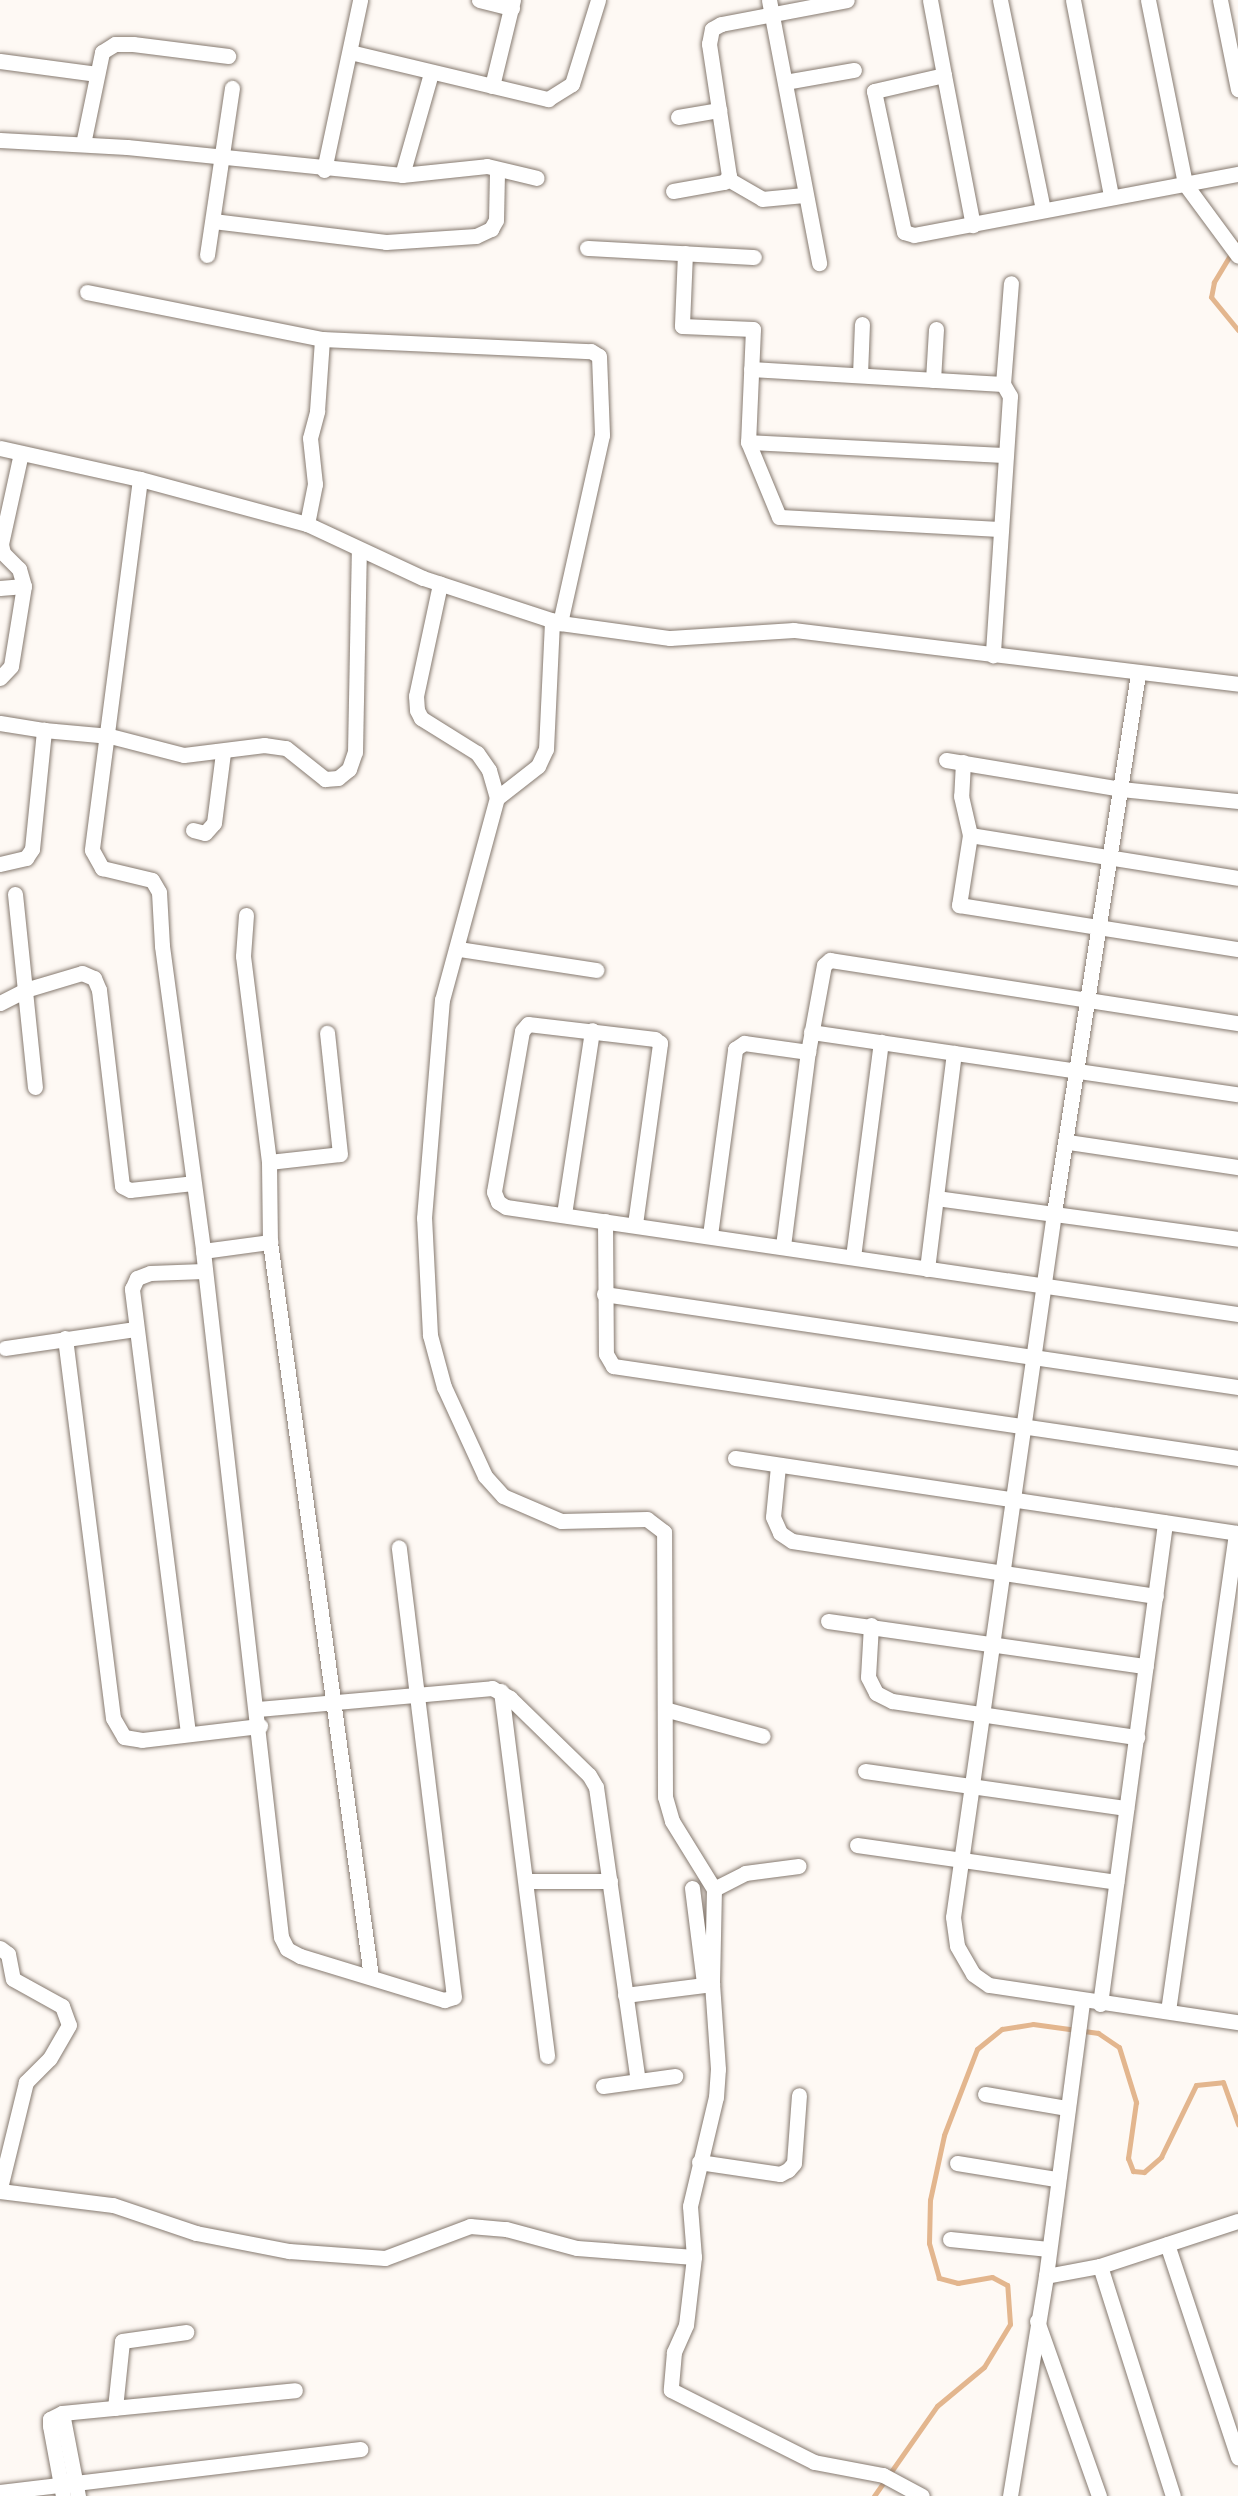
<!DOCTYPE html>
<html>
<head>
<meta charset="utf-8">
<style>
  body { margin:0 }
  #map { position:relative; width:1238px; height:2496px; overflow:hidden; background:#fef9f4; font-family:"Playfair Display",serif }
  div>[style] { position:absolute }
  [style*='--x'] { left:calc(var(--x)*1px); top:calc(var(--y)*1px); width:calc(var(--w)*1px); rotate:calc(var(--a)*1deg) }
  .stream>* { height:5px; margin:-2.5px; padding:0 2.5px; transform-origin:2.5px; border-radius:2.5px; background:#e3b68e }
  .roads { filter:drop-shadow(0 0 2px #867a70) drop-shadow(0 0 2px #867a70) }
  .street>* { height:15px; margin:-7.5px; padding:0 7.5px; transform-origin:7.5px; border-radius:7.5px; background:#fff }
  span { translate:-50% -50%; white-space:nowrap; text-align:center; line-height:1.15; -webkit-text-stroke:9px #fef9f4; paint-order:stroke }
</style>
</head>
<body>
<div id="map">
  <div class="stream">
    <i style="--x:1238;--y:242;--w:47;--a:121"></i>
    <i style="--x:1214;--y:282;--w:15;--a:101"></i>
    <i style="--x:1211;--y:297;--w:43;--a:50.7"></i>
    <i style="--x:874;--y:2496;--w:110;--a:-55"></i>
    <i style="--x:937;--y:2406;--w:61;--a:-39.7"></i>
    <i style="--x:984;--y:2367;--w:50;--a:-58.8"></i>
    <i style="--x:1010;--y:2324;--w:39;--a:-94"></i>
    <i style="--x:1007;--y:2285;--w:17;--a:-152"></i>
    <i style="--x:992;--y:2277;--w:35;--a:170"></i>
    <i style="--x:958;--y:2283;--w:20;--a:-165"></i>
    <i style="--x:939;--y:2278;--w:36;--a:-106"></i>
    <i style="--x:929;--y:2243;--w:43;--a:-88.7"></i>
    <i style="--x:930;--y:2200;--w:66;--a:-77.8"></i>
    <i style="--x:944;--y:2135;--w:92;--a:-69"></i>
    <i style="--x:977;--y:2049;--w:32;--a:-39"></i>
    <i style="--x:1002;--y:2029;--w:31;--a:-9"></i>
    <i style="--x:1033;--y:2024;--w:66;--a:7.9"></i>
    <i style="--x:1098;--y:2033;--w:25;--a:34"></i>
    <i style="--x:1119;--y:2047;--w:58;--a:72.8"></i>
    <i style="--x:1136;--y:2102;--w:57;--a:98.1"></i>
    <i style="--x:1128;--y:2158;--w:14;--a:69"></i>
    <i style="--x:1133;--y:2171;--w:11;--a:5"></i>
    <i style="--x:1144;--y:2172;--w:23;--a:-41"></i>
    <i style="--x:1161;--y:2157;--w:80;--a:-64.1"></i>
    <i style="--x:1196;--y:2085;--w:27;--a:-6"></i>
    <i style="--x:1223;--y:2082;--w:45;--a:70.3"></i>
  </div>
  <div class="roads">
    <div class="street">
      <i style="--x:479;--y:0;--w:34;--a:14"></i>
      <i style="--x:769;--y:0;--w:268;--a:79.2"></i>
      <i style="--x:930;--y:0;--w:76;--a:79.4"></i>
      <i style="--x:944;--y:75;--w:72;--a:167.1"></i>
      <i style="--x:874;--y:91;--w:144;--a:78"></i>
      <i style="--x:904;--y:232;--w:10;--a:17"></i>
      <i style="--x:914;--y:235;--w:330;--a:-10.7"></i>
      <i style="--x:1000;--y:0;--w:213;--a:78.4"></i>
      <i style="--x:1073;--y:0;--w:200;--a:79"></i>
      <i style="--x:1148;--y:0;--w:188;--a:78.6"></i>
      <i style="--x:1185;--y:184;--w:89;--a:53.6"></i>
      <i style="--x:1220;--y:0;--w:91;--a:78.6"></i>
      <i style="--x:350;--y:52;--w:204;--a:13.4"></i>
      <i style="--x:548;--y:99;--w:28;--a:-32"></i>
      <i style="--x:572;--y:84;--w:88;--a:-72.8"></i>
      <i style="--x:0;--y:61;--w:98;--a:7.6"></i>
      <i style="--x:944;--y:75;--w:153;--a:79.1"></i>
      <i style="--x:785;--y:82;--w:70;--a:-9.9"></i>
      <i style="--x:492;--y:86;--w:89;--a:-76.3"></i>
      <i style="--x:678;--y:117;--w:42;--a:-9.7"></i>
      <i style="--x:0;--y:140;--w:127;--a:3.2"></i>
      <i style="--x:127;--y:147;--w:276;--a:5.8"></i>
      <i style="--x:402;--y:175;--w:85;--a:-6"></i>
      <i style="--x:487;--y:166;--w:51;--a:13.5"></i>
      <i style="--x:83;--y:144;--w:94;--a:-78.3"></i>
      <i style="--x:102;--y:52;--w:15;--a:-32"></i>
      <i style="--x:115;--y:44;--w:18;--a:0"></i>
      <i style="--x:133;--y:44;--w:96;--a:7.2"></i>
      <i style="--x:324;--y:170;--w:174;--a:-78"></i>
      <i style="--x:402;--y:175;--w:106;--a:-74.1"></i>
      <i style="--x:728;--y:179;--w:39;--a:30"></i>
      <i style="--x:762;--y:199;--w:42;--a:-5.4"></i>
      <i style="--x:673;--y:191;--w:52;--a:-10"></i>
      <i style="--x:724;--y:182;--w:8;--a:-50"></i>
      <i style="--x:729;--y:176;--w:134;--a:-98.6"></i>
      <i style="--x:709;--y:44;--w:15;--a:-79"></i>
      <i style="--x:712;--y:29;--w:10;--a:-29"></i>
      <i style="--x:721;--y:24;--w:128;--a:-10.8"></i>
      <i style="--x:213;--y:221;--w:174;--a:6.9"></i>
      <i style="--x:386;--y:242;--w:90;--a:-3.8"></i>
      <i style="--x:476;--y:236;--w:17;--a:-25"></i>
      <i style="--x:491;--y:229;--w:10;--a:-61"></i>
      <i style="--x:496;--y:220;--w:49;--a:-88.8"></i>
      <i style="--x:587;--y:248;--w:167;--a:3.1"></i>
      <i style="--x:685;--y:253;--w:73;--a:92.4"></i>
      <i style="--x:682;--y:326;--w:71;--a:2.4"></i>
      <i style="--x:753;--y:329;--w:113;--a:92.5"></i>
      <i style="--x:748;--y:442;--w:81;--a:67.5"></i>
      <i style="--x:779;--y:517;--w:222;--a:3.1"></i>
      <i style="--x:207;--y:255;--w:169;--a:-81.5"></i>
      <i style="--x:87;--y:292;--w:240;--a:11.3"></i>
      <i style="--x:322;--y:339;--w:269;--a:2.6"></i>
      <i style="--x:591;--y:351;--w:9;--a:32"></i>
      <i style="--x:599;--y:356;--w:79;--a:87.8"></i>
      <i style="--x:602;--y:435;--w:193;--a:102.6"></i>
      <i style="--x:751;--y:369;--w:252;--a:3.4"></i>
      <i style="--x:1003;--y:384;--w:14;--a:60"></i>
      <i style="--x:1010;--y:396;--w:260;--a:93.8"></i>
      <i style="--x:860;--y:375;--w:51;--a:-87.8"></i>
      <i style="--x:933;--y:380;--w:51;--a:-86.6"></i>
      <i style="--x:1003;--y:384;--w:101;--a:-85.5"></i>
      <i style="--x:748;--y:442;--w:258;--a:2.9"></i>
      <i style="--x:0;--y:448;--w:143;--a:12.5"></i>
      <i style="--x:140;--y:479;--w:173;--a:15.1"></i>
      <i style="--x:307;--y:524;--w:128;--a:25"></i>
      <i style="--x:423;--y:578;--w:144;--a:18.2"></i>
      <i style="--x:560;--y:623;--w:111;--a:7.8"></i>
      <i style="--x:670;--y:638;--w:124;--a:-3.7"></i>
      <i style="--x:794;--y:630;--w:447;--a:6.9"></i>
      <i style="--x:140;--y:479;--w:374;--a:97.4"></i>
      <i style="--x:92;--y:850;--w:21;--a:61"></i>
      <i style="--x:102;--y:868;--w:51;--a:13.5"></i>
      <i style="--x:152;--y:880;--w:14;--a:60"></i>
      <i style="--x:159;--y:892;--w:54;--a:86.8"></i>
      <i style="--x:162;--y:946;--w:308;--a:82.3"></i>
      <i style="--x:203;--y:1251;--w:690;--a:83.51"></i>
      <i style="--x:281;--y:1937;--w:13;--a:63"></i>
      <i style="--x:287;--y:1949;--w:15;--a:28"></i>
      <i style="--x:300;--y:1956;--w:151;--a:17"></i>
      <i style="--x:444;--y:2000;--w:10;--a:-17"></i>
      <i style="--x:454;--y:1997;--w:453;--a:-97"></i>
      <i style="--x:307;--y:524;--w:41;--a:-78.7"></i>
      <i style="--x:315;--y:484;--w:46;--a:-96.2"></i>
      <i style="--x:310;--y:438;--w:28;--a:-75"></i>
      <i style="--x:317;--y:411;--w:72;--a:-86"></i>
      <i style="--x:0;--y:588;--w:24;--a:-5"></i>
      <i style="--x:1138;--y:674;--w:546;--a:98.86"></i>
      <i style="--x:1054;--y:1213;--w:711;--a:98.16"></i>
      <i style="--x:953;--y:1917;--w:29;--a:82"></i>
      <i style="--x:957;--y:1946;--w:32;--a:60"></i>
      <i style="--x:973;--y:1974;--w:19;--a:35"></i>
      <i style="--x:989;--y:1985;--w:252;--a:8.5"></i>
      <i style="--x:0;--y:678;--w:16;--a:-47"></i>
      <i style="--x:11;--y:666;--w:81;--a:-80.8"></i>
      <i style="--x:24;--y:586;--w:18;--a:-106"></i>
      <i style="--x:19;--y:569;--w:23;--a:-135"></i>
      <i style="--x:3;--y:553;--w:9;--a:-103"></i>
      <i style="--x:1;--y:544;--w:93;--a:-77.6"></i>
      <i style="--x:0;--y:723;--w:45;--a:9"></i>
      <i style="--x:946;--y:760;--w:177;--a:9.4"></i>
      <i style="--x:1121;--y:789;--w:118;--a:5.9"></i>
      <i style="--x:963;--y:762;--w:34;--a:93"></i>
      <i style="--x:961;--y:796;--w:40;--a:77"></i>
      <i style="--x:970;--y:835;--w:71;--a:98.9"></i>
      <i style="--x:959;--y:905;--w:282;--a:9"></i>
      <i style="--x:497;--y:798;--w:52;--a:-38"></i>
      <i style="--x:538;--y:766;--w:19;--a:-65"></i>
      <i style="--x:546;--y:749;--w:129;--a:-87.3"></i>
      <i style="--x:193;--y:830;--w:12;--a:14"></i>
      <i style="--x:205;--y:833;--w:13;--a:-48"></i>
      <i style="--x:214;--y:823;--w:71;--a:-82.7"></i>
      <i style="--x:970;--y:835;--w:271;--a:9.1"></i>
      <i style="--x:0;--y:864;--w:27;--a:-13"></i>
      <i style="--x:26;--y:858;--w:11;--a:-56"></i>
      <i style="--x:32;--y:849;--w:120;--a:-84.2"></i>
      <i style="--x:44;--y:730;--w:66;--a:5.2"></i>
      <i style="--x:110;--y:736;--w:76;--a:14.4"></i>
      <i style="--x:184;--y:755;--w:81;--a:-7.1"></i>
      <i style="--x:264;--y:745;--w:22;--a:8"></i>
      <i style="--x:286;--y:748;--w:50;--a:38.5"></i>
      <i style="--x:325;--y:779;--w:13;--a:-4"></i>
      <i style="--x:338;--y:778;--w:14;--a:-39"></i>
      <i style="--x:349;--y:769;--w:18;--a:-71"></i>
      <i style="--x:355;--y:752;--w:203;--a:-88.9"></i>
      <i style="--x:15;--y:894;--w:194;--a:84.1"></i>
      <i style="--x:246;--y:915;--w:41;--a:94.2"></i>
      <i style="--x:243;--y:956;--w:208;--a:82.8"></i>
      <i style="--x:269;--y:1162;--w:80;--a:89.3"></i>
      <i style="--x:270;--y:1242;--w:741;--a:82.17"></i>
      <i style="--x:459;--y:949;--w:139;--a:8.7"></i>
      <i style="--x:0;--y:1003;--w:28;--a:-27"></i>
      <i style="--x:25;--y:990;--w:59;--a:-16.6"></i>
      <i style="--x:82;--y:973;--w:13;--a:23"></i>
      <i style="--x:94;--y:978;--w:13;--a:67"></i>
      <i style="--x:99;--y:990;--w:197;--a:83.3"></i>
      <i style="--x:122;--y:1186;--w:9;--a:27"></i>
      <i style="--x:130;--y:1190;--w:63;--a:-6.3"></i>
      <i style="--x:811;--y:1032;--w:431;--a:8.3"></i>
      <i style="--x:1068;--y:1142;--w:172;--a:8.4"></i>
      <i style="--x:269;--y:1162;--w:71;--a:-6.4"></i>
      <i style="--x:340;--y:1154;--w:122;--a:-96.1"></i>
      <i style="--x:936;--y:1198;--w:305;--a:7.7"></i>
      <i style="--x:564;--y:1214;--w:186;--a:-81.3"></i>
      <i style="--x:605;--y:1221;--w:133;--a:89.6"></i>
      <i style="--x:606;--y:1354;--w:14;--a:60"></i>
      <i style="--x:613;--y:1366;--w:632;--a:8.37"></i>
      <i style="--x:635;--y:1224;--w:183;--a:-82.1"></i>
      <i style="--x:660;--y:1043;--w:6;--a:-141"></i>
      <i style="--x:655;--y:1039;--w:128;--a:-173.3"></i>
      <i style="--x:528;--y:1024;--w:9;--a:131"></i>
      <i style="--x:522;--y:1031;--w:163;--a:99.9"></i>
      <i style="--x:494;--y:1192;--w:11;--a:68"></i>
      <i style="--x:498;--y:1202;--w:9;--a:32"></i>
      <i style="--x:506;--y:1207;--w:740;--a:8.32"></i>
      <i style="--x:710;--y:1235;--w:188;--a:-82.3"></i>
      <i style="--x:735;--y:1049;--w:11;--a:-34"></i>
      <i style="--x:744;--y:1043;--w:65;--a:8"></i>
      <i style="--x:808;--y:1052;--w:88;--a:-79.6"></i>
      <i style="--x:824;--y:965;--w:8;--a:-40"></i>
      <i style="--x:830;--y:960;--w:413;--a:8.8"></i>
      <i style="--x:783;--y:1246;--w:196;--a:-82.7"></i>
      <i style="--x:203;--y:1251;--w:68;--a:-7.7"></i>
      <i style="--x:853;--y:1257;--w:217;--a:-82.6"></i>
      <i style="--x:927;--y:1269;--w:218;--a:-82.9"></i>
      <i style="--x:604;--y:1294;--w:641;--a:8.35"></i>
      <i style="--x:65;--y:1338;--w:383;--a:82.8"></i>
      <i style="--x:113;--y:1718;--w:22;--a:60"></i>
      <i style="--x:124;--y:1737;--w:18;--a:9"></i>
      <i style="--x:142;--y:1740;--w:119;--a:-6.8"></i>
      <i style="--x:5;--y:1348;--w:131;--a:-8.3"></i>
      <i style="--x:735;--y:1458;--w:509;--a:8.48"></i>
      <i style="--x:778;--y:1466;--w:51;--a:95.6"></i>
      <i style="--x:773;--y:1517;--w:17;--a:66"></i>
      <i style="--x:780;--y:1533;--w:14;--a:34"></i>
      <i style="--x:792;--y:1541;--w:368;--a:8.6"></i>
      <i style="--x:828;--y:1621;--w:321;--a:8.1"></i>
      <i style="--x:871;--y:1625;--w:52;--a:93.3"></i>
      <i style="--x:868;--y:1677;--w:18;--a:63"></i>
      <i style="--x:876;--y:1693;--w:18;--a:27"></i>
      <i style="--x:892;--y:1701;--w:248;--a:8.4"></i>
      <i style="--x:501;--y:1691;--w:368;--a:82.8"></i>
      <i style="--x:258;--y:1709;--w:235;--a:-5.1"></i>
      <i style="--x:492;--y:1688;--w:21;--a:29"></i>
      <i style="--x:510;--y:1698;--w:110;--a:44.3"></i>
      <i style="--x:589;--y:1775;--w:14;--a:60"></i>
      <i style="--x:596;--y:1787;--w:297;--a:81.9"></i>
      <i style="--x:668;--y:1710;--w:98;--a:15.3"></i>
      <i style="--x:188;--y:1733;--w:448;--a:-97.2"></i>
      <i style="--x:132;--y:1289;--w:12;--a:-66"></i>
      <i style="--x:137;--y:1278;--w:14;--a:-21"></i>
      <i style="--x:150;--y:1273;--w:54;--a:-2.1"></i>
      <i style="--x:865;--y:1771;--w:264;--a:8.1"></i>
      <i style="--x:857;--y:1845;--w:262;--a:8.1"></i>
      <i style="--x:526;--y:1881;--w:84;--a:0"></i>
      <i style="--x:692;--y:1888;--w:96;--a:82.8"></i>
      <i style="--x:714;--y:1889;--w:35;--a:-27"></i>
      <i style="--x:745;--y:1873;--w:54;--a:-7.4"></i>
      <i style="--x:0;--y:1948;--w:10;--a:37"></i>
      <i style="--x:8;--y:1954;--w:25;--a:79"></i>
      <i style="--x:13;--y:1979;--w:56;--a:28.9"></i>
      <i style="--x:62;--y:2006;--w:20;--a:70"></i>
      <i style="--x:69;--y:2025;--w:39;--a:120"></i>
      <i style="--x:49;--y:2059;--w:33;--a:135"></i>
      <i style="--x:26;--y:2082;--w:109;--a:103.8"></i>
      <i style="--x:625;--y:1995;--w:88;--a:-7.2"></i>
      <i style="--x:1100;--y:2004;--w:486;--a:-82.3"></i>
      <i style="--x:1168;--y:2011;--w:483;--a:-81.9"></i>
      <i style="--x:603;--y:2086;--w:73;--a:-7.9"></i>
      <i style="--x:985;--y:2094;--w:82;--a:9.8"></i>
      <i style="--x:699;--y:2162;--w:82;--a:8.4"></i>
      <i style="--x:780;--y:2174;--w:9;--a:-27"></i>
      <i style="--x:788;--y:2170;--w:9;--a:-49"></i>
      <i style="--x:794;--y:2163;--w:68;--a:-85.8"></i>
      <i style="--x:957;--y:2163;--w:100;--a:9.2"></i>
      <i style="--x:0;--y:2191;--w:114;--a:7.1"></i>
      <i style="--x:113;--y:2205;--w:88;--a:18.6"></i>
      <i style="--x:196;--y:2233;--w:95;--a:11"></i>
      <i style="--x:289;--y:2251;--w:96;--a:4.2"></i>
      <i style="--x:385;--y:2258;--w:91;--a:-20.6"></i>
      <i style="--x:470;--y:2226;--w:36;--a:5"></i>
      <i style="--x:506;--y:2229;--w:73;--a:15"></i>
      <i style="--x:577;--y:2248;--w:117;--a:4.4"></i>
      <i style="--x:694;--y:2257;--w:51;--a:-94.5"></i>
      <i style="--x:690;--y:2206;--w:112;--a:-76.6"></i>
      <i style="--x:716;--y:2097;--w:28;--a:-86"></i>
      <i style="--x:718;--y:2069;--w:85;--a:-94"></i>
      <i style="--x:712;--y:1984;--w:95;--a:-88.8"></i>
      <i style="--x:714;--y:1889;--w:80;--a:-121.7"></i>
      <i style="--x:672;--y:1821;--w:25;--a:-106"></i>
      <i style="--x:665;--y:1797;--w:265;--a:-90.2"></i>
      <i style="--x:664;--y:1532;--w:21;--a:-143"></i>
      <i style="--x:647;--y:1519;--w:86;--a:178.7"></i>
      <i style="--x:561;--y:1521;--w:63;--a:-156.7"></i>
      <i style="--x:503;--y:1496;--w:27;--a:-132"></i>
      <i style="--x:485;--y:1476;--w:98;--a:-114.7"></i>
      <i style="--x:444;--y:1387;--w:54;--a:-105.1"></i>
      <i style="--x:430;--y:1335;--w:117;--a:-92.9"></i>
      <i style="--x:424;--y:1218;--w:219;--a:-85.3"></i>
      <i style="--x:442;--y:1000;--w:209;--a:-74.8"></i>
      <i style="--x:497;--y:798;--w:29;--a:-106"></i>
      <i style="--x:489;--y:770;--w:21;--a:-125"></i>
      <i style="--x:477;--y:753;--w:66;--a:-148"></i>
      <i style="--x:421;--y:718;--w:9;--a:-117"></i>
      <i style="--x:417;--y:710;--w:14;--a:-94"></i>
      <i style="--x:416;--y:696;--w:115;--a:-77.9"></i>
      <i style="--x:950;--y:2239;--w:99;--a:5.8"></i>
      <i style="--x:1167;--y:2244;--w:225;--a:71.6"></i>
      <i style="--x:694;--y:2257;--w:68;--a:96.7"></i>
      <i style="--x:686;--y:2325;--w:30;--a:114"></i>
      <i style="--x:674;--y:2352;--w:38;--a:95"></i>
      <i style="--x:671;--y:2390;--w:160;--a:26.7"></i>
      <i style="--x:814;--y:2462;--w:70;--a:10.7"></i>
      <i style="--x:883;--y:2475;--w:44;--a:28.3"></i>
      <i style="--x:1100;--y:2266;--w:241;--a:72.4"></i>
      <i style="--x:1046;--y:2276;--w:55;--a:-10.5"></i>
      <i style="--x:1100;--y:2266;--w:145;--a:-18.1"></i>
      <i style="--x:1037;--y:2321;--w:186;--a:70.5"></i>
      <i style="--x:115;--y:2408;--w:67;--a:-84"></i>
      <i style="--x:122;--y:2341;--w:65;--a:-8"></i>
      <i style="--x:62;--y:2413;--w:234;--a:-5.6"></i>
      <i style="--x:0;--y:2492;--w:363;--a:-6.8"></i>
      <i style="--x:63;--y:2496;--w:71;--a:-100.5"></i>
      <i style="--x:50;--y:2426;--w:7;--a:-90"></i>
      <i style="--x:50;--y:2419;--w:13;--a:-27"></i>
      <i style="--x:62;--y:2413;--w:85;--a:79.1"></i>
      <i style="--x:1010;--y:2496;--w:223;--a:-80.7"></i>
      <i style="--x:1046;--y:2276;--w:276;--a:-82.5"></i>
    </div>
  </div>
</div>
</body>
</html>
